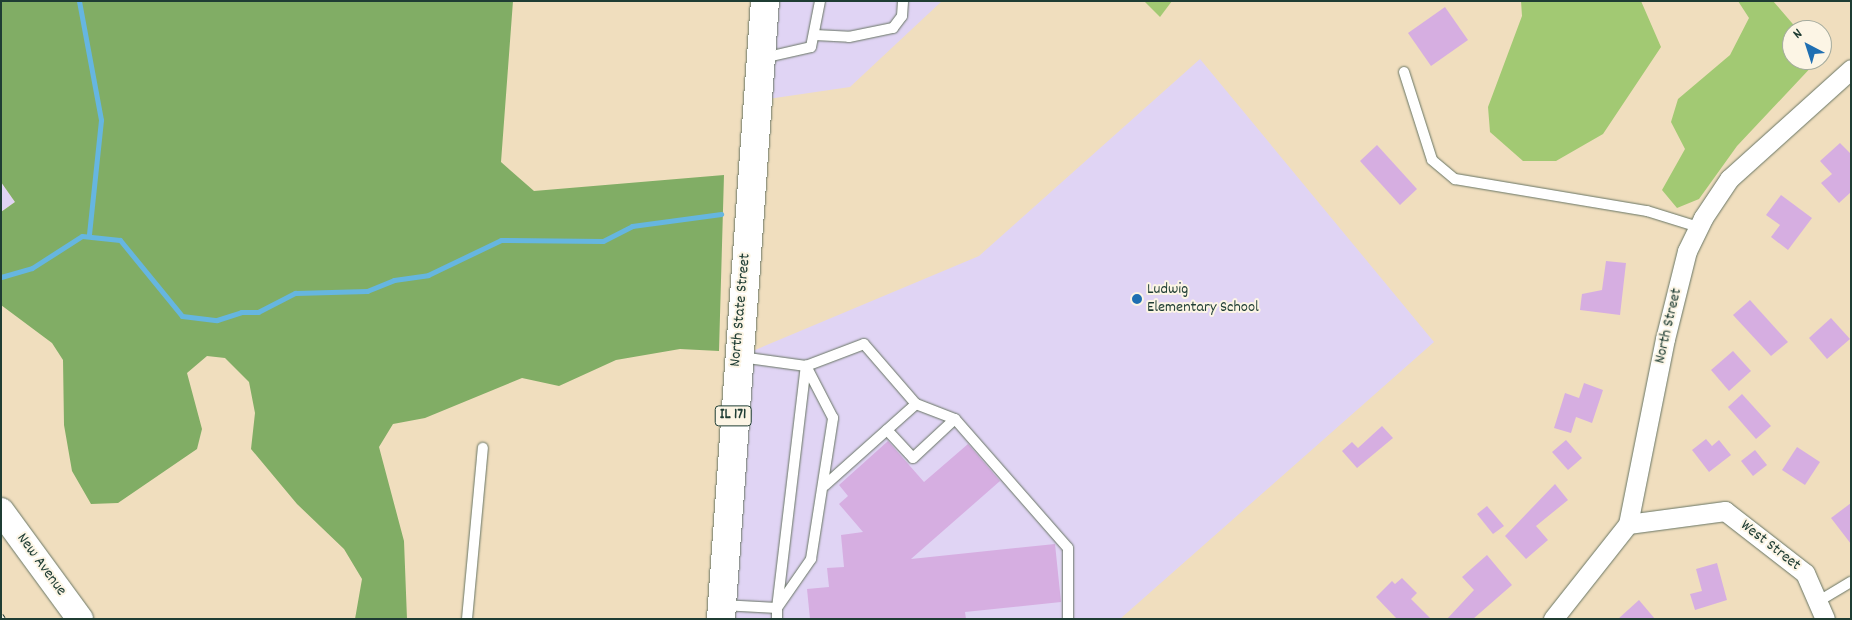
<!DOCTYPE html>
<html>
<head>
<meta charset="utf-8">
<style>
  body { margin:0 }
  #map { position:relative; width:1852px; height:620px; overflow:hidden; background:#f0debe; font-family:Dekko,sans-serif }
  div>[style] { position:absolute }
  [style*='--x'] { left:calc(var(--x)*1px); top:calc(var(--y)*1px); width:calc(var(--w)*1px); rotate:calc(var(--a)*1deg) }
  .built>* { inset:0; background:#e0d4f4 }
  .green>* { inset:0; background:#a2c973 }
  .forest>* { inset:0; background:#81ad65 }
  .stream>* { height:5px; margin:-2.5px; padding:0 2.5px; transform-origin:2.5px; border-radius:2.5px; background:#66b6e0 }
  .building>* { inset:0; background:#d6aee1 }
  .roads { filter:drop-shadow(0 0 1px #687564) drop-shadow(0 0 1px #687564) }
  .service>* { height:10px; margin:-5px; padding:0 5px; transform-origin:5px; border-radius:5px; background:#fff }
  .minor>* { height:19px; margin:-9.5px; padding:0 9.5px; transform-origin:9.5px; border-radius:9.5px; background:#fff }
  .secondary>* { height:26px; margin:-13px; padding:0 13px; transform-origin:13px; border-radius:13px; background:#fff }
  .primary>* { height:28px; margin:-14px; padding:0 14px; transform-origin:14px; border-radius:14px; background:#fff }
  .rail>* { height:5.5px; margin-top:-2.75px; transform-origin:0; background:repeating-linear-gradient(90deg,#fcf5e5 0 11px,#1f3d34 0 22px); box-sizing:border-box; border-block:1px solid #1f3d34 }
  .dots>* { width:14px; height:14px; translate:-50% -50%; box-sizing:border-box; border:2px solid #fcf5e5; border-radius:50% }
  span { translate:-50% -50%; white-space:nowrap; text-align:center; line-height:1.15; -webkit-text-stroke:4px #fcf5e5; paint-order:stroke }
  .shield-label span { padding:1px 4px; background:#fcf5e5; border:1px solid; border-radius:4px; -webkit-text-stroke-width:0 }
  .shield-label { font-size:15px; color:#1f3d34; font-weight:700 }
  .poi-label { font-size:16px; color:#1f3d34 }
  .left { translate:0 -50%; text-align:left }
  .street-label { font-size:16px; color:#1f3d34 }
  .frame { position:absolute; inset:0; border:2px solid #1f3d34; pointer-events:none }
  .north { position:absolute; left:1782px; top:20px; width:50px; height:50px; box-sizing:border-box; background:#fcf5e5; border:1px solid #a4ab9e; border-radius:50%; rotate:320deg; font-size:14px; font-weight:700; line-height:20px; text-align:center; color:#1f3d34 }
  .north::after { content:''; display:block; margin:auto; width:18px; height:22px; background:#1f6fb2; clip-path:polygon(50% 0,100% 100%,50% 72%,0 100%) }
</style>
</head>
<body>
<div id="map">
  <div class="built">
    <i style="clip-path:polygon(776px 1px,942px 1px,850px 87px,768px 99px)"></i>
    <i style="clip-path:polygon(1200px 59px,1434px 342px,1120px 619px,733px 619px,748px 353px,979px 256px)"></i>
    <i style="clip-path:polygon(1px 182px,15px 202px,1px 212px)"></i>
  </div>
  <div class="green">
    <i style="clip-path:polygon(1144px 1px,1172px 1px,1160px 17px)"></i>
    <i style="clip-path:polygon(1521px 1px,1641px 1px,1661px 47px,1603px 134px,1556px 161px,1523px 161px,1490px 132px,1488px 107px,1522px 16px)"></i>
    <i style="clip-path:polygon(1738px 1px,1773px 1px,1798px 30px,1792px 30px,1792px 60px,1816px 62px,1737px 146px,1699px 199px,1677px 208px,1662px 190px,1685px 149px,1671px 122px,1678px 99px,1730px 55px,1749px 18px)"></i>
  </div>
  <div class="forest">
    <i style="clip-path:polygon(1px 1px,513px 1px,501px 162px,534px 191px,724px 175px,719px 351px,680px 349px,616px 360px,559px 386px,522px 378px,425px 418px,393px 424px,379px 447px,404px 541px,407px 619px,355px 619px,362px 579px,344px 549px,297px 504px,251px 449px,255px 413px,249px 382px,225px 358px,207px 356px,187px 373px,202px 429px,197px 449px,118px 503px,91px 504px,72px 471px,64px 425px,63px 360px,52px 343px,1px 305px,1px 212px,15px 202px,1px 182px)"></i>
  </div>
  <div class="stream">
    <i style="--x:79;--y:1;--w:121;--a:79.5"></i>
    <i style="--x:101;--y:120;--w:116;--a:96"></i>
    <i style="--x:1;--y:277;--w:32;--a:-16"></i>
    <i style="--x:32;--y:268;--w:59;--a:-32.6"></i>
    <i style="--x:82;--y:236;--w:38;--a:6"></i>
    <i style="--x:120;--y:240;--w:98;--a:50.8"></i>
    <i style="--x:182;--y:316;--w:35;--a:7"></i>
    <i style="--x:217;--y:320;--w:25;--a:-18"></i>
    <i style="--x:241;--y:312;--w:17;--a:0"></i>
    <i style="--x:258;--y:312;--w:42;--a:-27.2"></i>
    <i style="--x:295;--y:293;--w:72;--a:-1.6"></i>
    <i style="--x:367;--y:291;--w:29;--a:-22"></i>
    <i style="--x:394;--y:280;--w:34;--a:-8"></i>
    <i style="--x:428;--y:275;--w:81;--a:-25.6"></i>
    <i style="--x:501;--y:240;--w:102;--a:0.6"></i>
    <i style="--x:603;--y:241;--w:33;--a:-27"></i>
    <i style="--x:632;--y:226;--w:90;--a:-7.7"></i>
  </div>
  <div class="building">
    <i style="clip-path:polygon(1445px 7px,1468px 40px,1431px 66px,1408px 33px)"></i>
    <i style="clip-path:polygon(1840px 143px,1851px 154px,1851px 192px,1839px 203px,1821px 183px,1832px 174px,1820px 161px)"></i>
    <i style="clip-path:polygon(1377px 145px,1417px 189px,1400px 205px,1360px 161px)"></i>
    <i style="clip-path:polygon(1781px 195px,1812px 218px,1788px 250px,1771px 237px,1780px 225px,1766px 215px)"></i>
    <i style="clip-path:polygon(1606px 261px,1626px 263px,1620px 315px,1580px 310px,1582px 294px,1602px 290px)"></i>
    <i style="clip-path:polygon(1750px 300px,1788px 342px,1771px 356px,1733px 315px)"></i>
    <i style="clip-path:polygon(1831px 318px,1850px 339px,1827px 359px,1809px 338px)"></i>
    <i style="clip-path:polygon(1733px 351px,1751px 371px,1729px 391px,1711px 370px)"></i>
    <i style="clip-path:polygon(1584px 383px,1603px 390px,1592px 423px,1576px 417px,1571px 433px,1554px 428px,1565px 393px,1579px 398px)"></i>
    <i style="clip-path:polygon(1742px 394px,1771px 426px,1756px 439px,1728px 407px)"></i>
    <i style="clip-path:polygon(1382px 426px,1393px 438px,1357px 468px,1342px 451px,1352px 442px,1358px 448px)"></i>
    <i style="clip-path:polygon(1706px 439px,1712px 446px,1719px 440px,1731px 455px,1709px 472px,1692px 450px)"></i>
    <i style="clip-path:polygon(1566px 440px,1582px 458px,1568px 470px,1552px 452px)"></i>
    <i style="clip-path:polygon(888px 441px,924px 482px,968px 444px,1000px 481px,911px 559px,1055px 544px,1061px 602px,965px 612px,966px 619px,810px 619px,807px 589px,829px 587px,827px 568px,844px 567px,841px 535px,863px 532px,839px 504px,848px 496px,839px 485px)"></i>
    <i style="clip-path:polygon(1797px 447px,1820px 462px,1805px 485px,1782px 470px)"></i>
    <i style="clip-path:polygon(1755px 450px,1767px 465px,1753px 476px,1741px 461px)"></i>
    <i style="clip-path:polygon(1555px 484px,1568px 500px,1536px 526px,1548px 540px,1526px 559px,1505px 536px)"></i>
    <i style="clip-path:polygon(1851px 503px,1851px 544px,1831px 518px)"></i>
    <i style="clip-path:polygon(1487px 506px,1504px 526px,1493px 534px,1477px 514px)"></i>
    <i style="clip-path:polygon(1487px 555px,1512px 585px,1473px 619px,1447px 619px,1474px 590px,1462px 577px)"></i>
    <i style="clip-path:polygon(1717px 563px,1727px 600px,1695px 610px,1690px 594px,1702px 591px,1696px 569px)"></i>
    <i style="clip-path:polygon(1402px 578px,1417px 593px,1411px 599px,1431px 619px,1397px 619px,1376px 597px,1392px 581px,1395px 584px)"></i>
    <i style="clip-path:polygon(1639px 600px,1655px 619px,1618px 619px)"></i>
  </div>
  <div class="roads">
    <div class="service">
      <i style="--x:815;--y:35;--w:34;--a:3"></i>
      <i style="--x:849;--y:37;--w:45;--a:-11.6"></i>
      <i style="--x:893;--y:28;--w:15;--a:-53"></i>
      <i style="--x:902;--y:16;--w:15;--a:-86"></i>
      <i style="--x:763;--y:58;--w:49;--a:-12.9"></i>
      <i style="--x:811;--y:47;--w:47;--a:-78.9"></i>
      <i style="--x:1404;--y:72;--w:92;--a:72.3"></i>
      <i style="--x:1432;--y:160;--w:30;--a:40"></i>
      <i style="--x:1455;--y:179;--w:195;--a:9.5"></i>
      <i style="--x:1647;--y:211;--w:53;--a:17.4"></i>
      <i style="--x:916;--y:404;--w:42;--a:21"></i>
      <i style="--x:955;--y:419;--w:171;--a:48.8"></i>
      <i style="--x:1068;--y:548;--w:71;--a:90"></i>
      <i style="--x:887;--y:430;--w:38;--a:47"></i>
      <i style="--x:913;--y:458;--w:57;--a:-42.9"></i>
      <i style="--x:1819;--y:601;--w:37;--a:-31"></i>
      <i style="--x:722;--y:605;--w:55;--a:3.1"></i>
      <i style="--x:777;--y:608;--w:244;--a:-83.2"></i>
      <i style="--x:806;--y:366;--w:66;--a:-172.1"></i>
      <i style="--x:467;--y:619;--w:172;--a:-84.7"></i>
      <i style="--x:777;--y:619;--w:11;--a:-90"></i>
      <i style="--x:777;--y:608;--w:60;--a:-55.2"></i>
      <i style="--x:811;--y:559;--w:143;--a:-81.1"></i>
      <i style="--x:833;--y:418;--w:59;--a:-117.4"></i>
      <i style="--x:806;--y:366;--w:62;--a:-20.8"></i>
      <i style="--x:864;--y:344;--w:79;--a:49.1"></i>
      <i style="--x:916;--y:404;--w:122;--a:138.3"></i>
    </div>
    <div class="minor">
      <i style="--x:1628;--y:524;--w:98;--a:-7.6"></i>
      <i style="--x:1725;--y:511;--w:101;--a:37.8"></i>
      <i style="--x:1805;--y:573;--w:50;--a:66.5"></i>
      <i style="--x:1553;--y:619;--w:121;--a:-51.7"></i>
      <i style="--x:1628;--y:524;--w:189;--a:-78.7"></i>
      <i style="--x:1665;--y:339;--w:91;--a:-76"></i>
      <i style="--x:1687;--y:251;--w:37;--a:-64"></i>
      <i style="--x:1703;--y:218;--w:47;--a:-56.3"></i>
      <i style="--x:1729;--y:179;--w:164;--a:-42"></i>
    </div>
    <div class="secondary">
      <i style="--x:1;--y:511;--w:134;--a:53.8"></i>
    </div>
    <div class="primary">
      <i style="--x:721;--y:619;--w:620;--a:-85.93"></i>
    </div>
  </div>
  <div class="rail">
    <i style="--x:1;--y:616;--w:4;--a:56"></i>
  </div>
  <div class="dots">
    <i style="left:1137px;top:299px;background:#1f6fb2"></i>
  </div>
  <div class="shield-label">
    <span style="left:733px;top:416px">IL 171</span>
  </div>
  <div class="poi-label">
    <span class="left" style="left:1147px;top:299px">Ludwig<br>Elementary School</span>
  </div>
  <div class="street-label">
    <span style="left:741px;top:310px;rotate:-85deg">North State Street</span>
    <span style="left:1669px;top:326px;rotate:-77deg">North Street</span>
    <span style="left:1770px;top:546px;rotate:38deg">West Street</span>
    <span style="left:41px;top:565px;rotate:54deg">New Avenue</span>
  </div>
  <div class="frame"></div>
  <div class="north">N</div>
</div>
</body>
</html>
